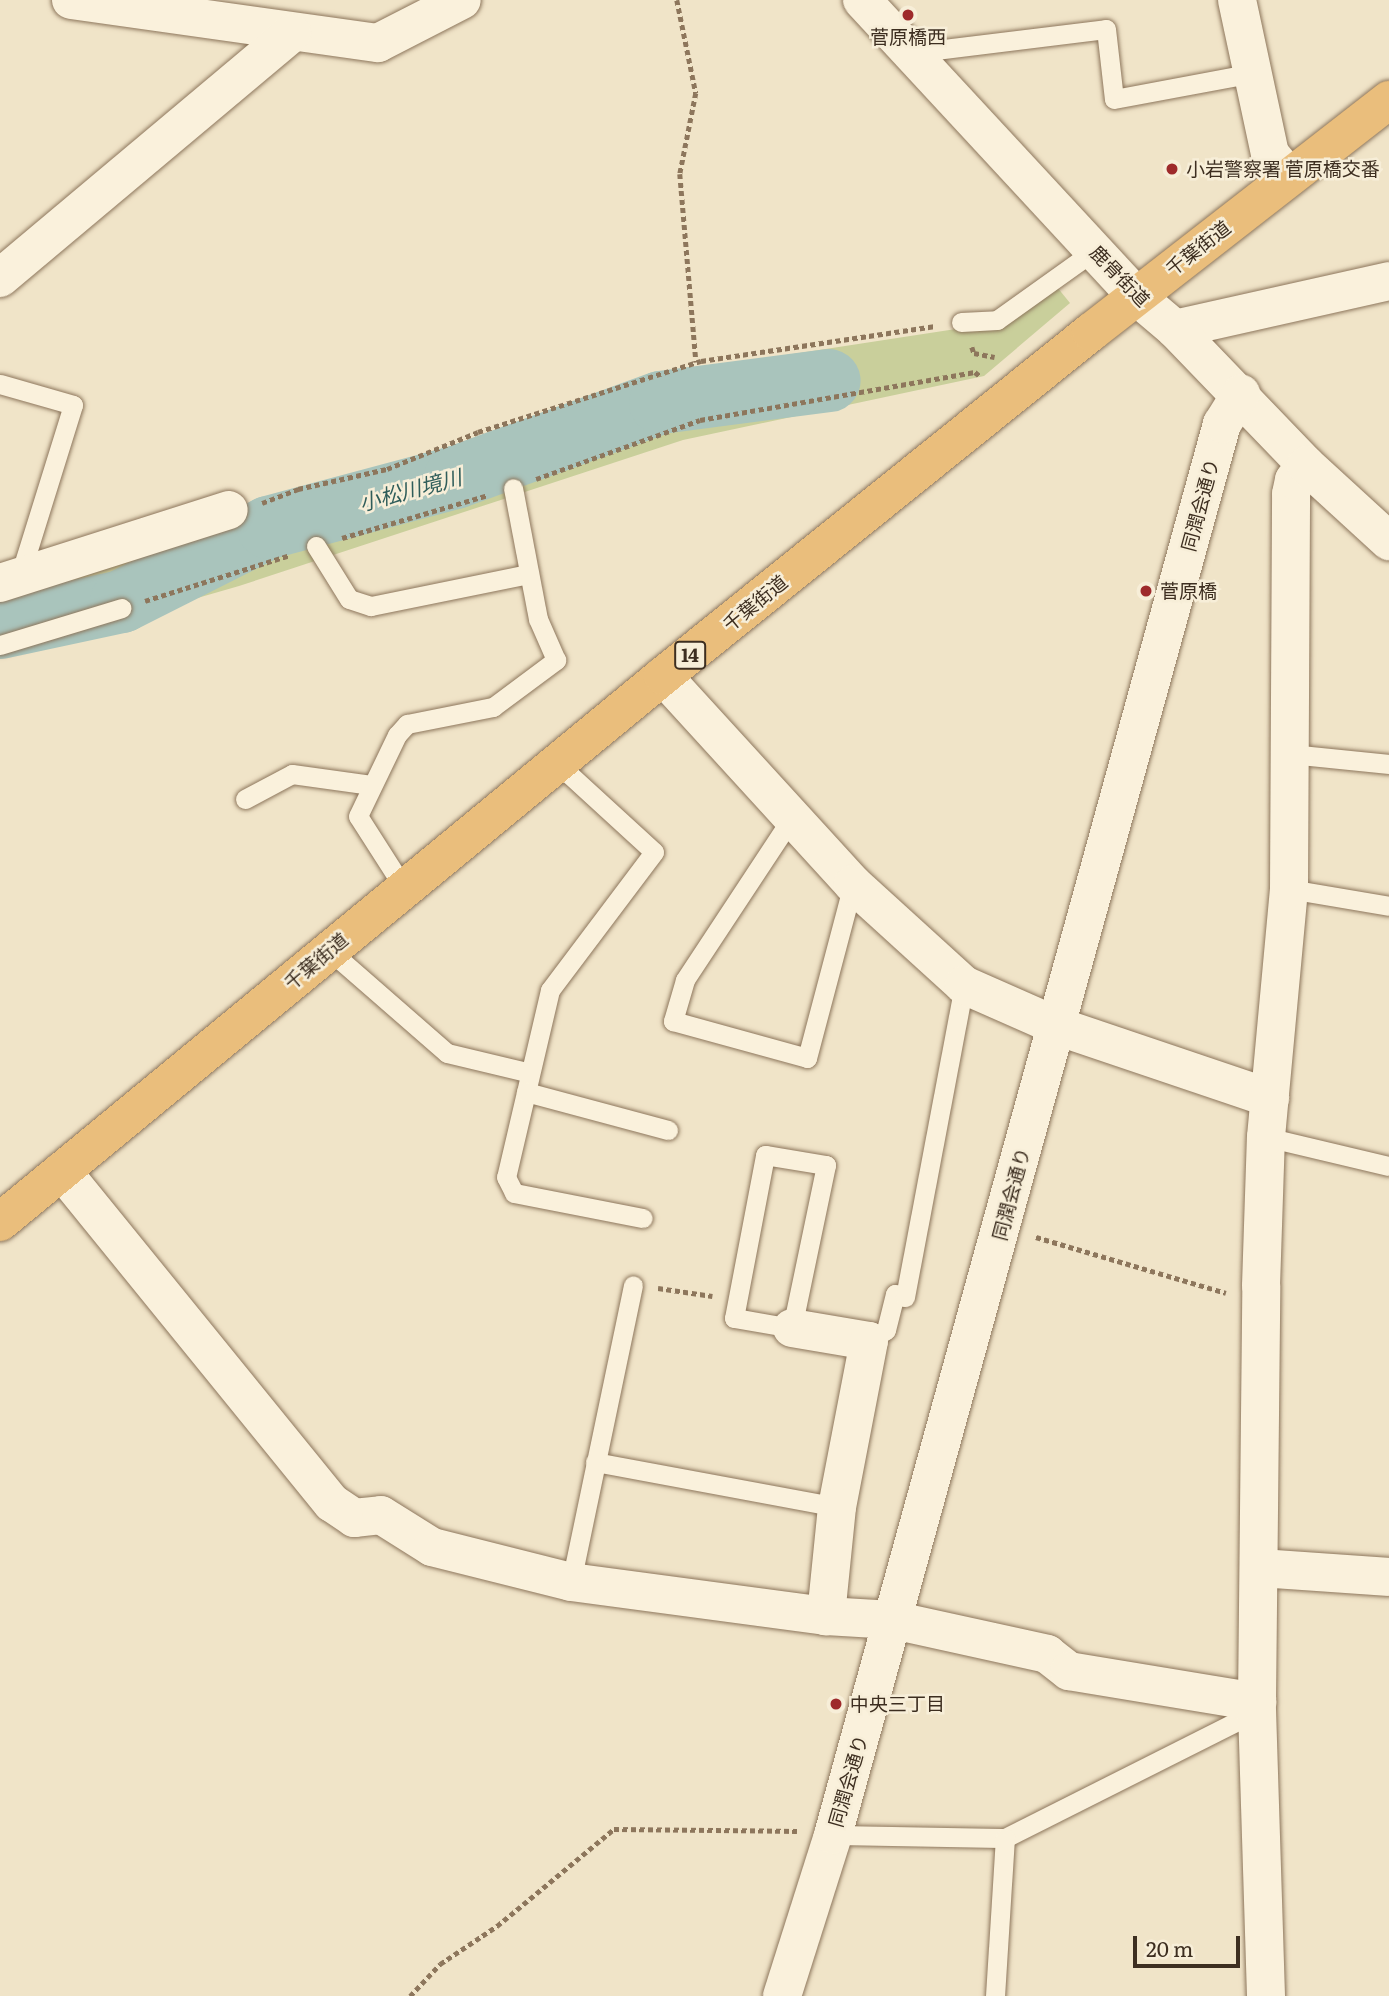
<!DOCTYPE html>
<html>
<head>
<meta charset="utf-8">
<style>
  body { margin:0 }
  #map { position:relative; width:1389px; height:1996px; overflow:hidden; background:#f0e4c8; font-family:Literata,"Noto Sans JP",serif }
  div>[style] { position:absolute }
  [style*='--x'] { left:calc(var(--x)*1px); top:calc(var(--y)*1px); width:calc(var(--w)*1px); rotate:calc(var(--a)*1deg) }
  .green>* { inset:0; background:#c9cf9b }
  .river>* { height:63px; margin:-31.5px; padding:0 31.5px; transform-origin:31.5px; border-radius:31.5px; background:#a9c4bc }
  .path>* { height:4.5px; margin-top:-2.25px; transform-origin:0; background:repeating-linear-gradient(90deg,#8d765c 0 5px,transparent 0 8.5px) }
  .roads { filter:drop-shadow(0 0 2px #8d765c) drop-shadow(0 0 2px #8d765c) }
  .service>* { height:19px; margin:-9.5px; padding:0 9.5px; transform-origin:9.5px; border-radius:9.5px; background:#faf1dc }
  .minor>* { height:38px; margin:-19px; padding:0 19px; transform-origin:19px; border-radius:19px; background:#faf1dc }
  .tertiary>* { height:38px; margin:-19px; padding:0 19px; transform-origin:19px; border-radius:19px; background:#faf1dc }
  .trunk>* { height:38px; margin:-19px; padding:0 19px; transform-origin:19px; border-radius:19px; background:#eabe7c }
  .dots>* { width:19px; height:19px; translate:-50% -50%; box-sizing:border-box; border:4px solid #f7eed8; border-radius:50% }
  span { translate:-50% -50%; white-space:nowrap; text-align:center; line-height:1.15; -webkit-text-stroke:5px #f7eed8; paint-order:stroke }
  .shield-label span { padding:2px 5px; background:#f7eed8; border:2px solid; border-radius:5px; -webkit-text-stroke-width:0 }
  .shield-label { font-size:18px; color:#3d2e20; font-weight:700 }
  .poi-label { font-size:19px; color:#3d2e20 }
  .left { translate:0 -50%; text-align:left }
  .street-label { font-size:19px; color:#3d2e20 }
  .water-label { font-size:21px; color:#2f5d5a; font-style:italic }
  .scale { position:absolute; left:1133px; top:1936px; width:107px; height:32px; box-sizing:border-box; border:4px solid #3d2e20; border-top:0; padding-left:9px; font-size:21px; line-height:24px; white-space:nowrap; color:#3d2e20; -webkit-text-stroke:5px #f7eed8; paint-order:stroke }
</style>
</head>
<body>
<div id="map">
  <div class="green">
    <i style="clip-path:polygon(1057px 287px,1070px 303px,984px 376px,683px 440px,239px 586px,0 655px,0 592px,122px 563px,298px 497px,440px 459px,656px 375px,1008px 321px)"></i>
  </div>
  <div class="river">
    <i style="--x:0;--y:627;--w:124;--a:-12.1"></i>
    <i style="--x:121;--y:601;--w:165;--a:-26.7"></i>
    <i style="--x:268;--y:527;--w:194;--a:-15"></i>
    <i style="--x:455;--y:477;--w:218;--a:-20.1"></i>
    <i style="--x:660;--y:402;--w:170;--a:-7.4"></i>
  </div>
  <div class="path">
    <i style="--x:677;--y:0;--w:95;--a:78.5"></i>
    <i style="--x:696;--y:93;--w:83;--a:101.2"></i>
    <i style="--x:680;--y:174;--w:189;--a:85.1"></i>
    <i style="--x:972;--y:347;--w:6;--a:72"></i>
    <i style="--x:974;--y:353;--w:21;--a:11"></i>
    <i style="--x:536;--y:479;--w:174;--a:-19.8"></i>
    <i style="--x:700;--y:420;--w:279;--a:-9.9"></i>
    <i style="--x:975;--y:372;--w:6;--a:39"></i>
    <i style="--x:262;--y:503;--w:39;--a:-21"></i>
    <i style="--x:298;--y:489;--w:91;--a:-12.7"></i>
    <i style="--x:387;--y:469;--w:98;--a:-22.1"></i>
    <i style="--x:478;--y:432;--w:234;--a:-17.7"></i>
    <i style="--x:701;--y:361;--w:237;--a:-8.5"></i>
    <i style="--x:342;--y:538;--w:152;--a:-16.4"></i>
    <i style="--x:145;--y:601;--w:152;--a:-17.6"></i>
    <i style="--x:1036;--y:1237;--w:198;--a:16.4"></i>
    <i style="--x:658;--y:1288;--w:55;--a:8.4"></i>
    <i style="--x:410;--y:1996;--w:44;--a:-46.8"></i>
    <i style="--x:440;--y:1964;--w:69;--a:-33.7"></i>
    <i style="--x:497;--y:1926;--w:152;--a:-39.7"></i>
    <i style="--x:614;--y:1829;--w:183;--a:0.6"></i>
  </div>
  <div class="roads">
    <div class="service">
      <i style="--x:911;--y:53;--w:196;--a:-7"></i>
      <i style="--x:1106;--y:29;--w:70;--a:83.5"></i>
      <i style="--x:1114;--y:99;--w:141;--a:-10.6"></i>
      <i style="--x:961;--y:322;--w:36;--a:-3"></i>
      <i style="--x:997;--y:320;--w:120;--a:-35.5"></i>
      <i style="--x:0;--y:384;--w:76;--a:16"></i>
      <i style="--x:73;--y:405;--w:181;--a:107.3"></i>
      <i style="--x:316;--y:546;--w:62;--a:58.1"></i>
      <i style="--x:349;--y:599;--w:23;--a:18"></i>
      <i style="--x:371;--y:606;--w:160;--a:-11.5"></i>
      <i style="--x:0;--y:645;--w:127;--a:-16.9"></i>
      <i style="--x:1290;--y:754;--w:100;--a:5.8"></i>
      <i style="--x:558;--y:764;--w:130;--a:42.5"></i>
      <i style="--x:654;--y:852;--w:173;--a:127"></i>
      <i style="--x:550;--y:990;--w:192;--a:103.2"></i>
      <i style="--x:506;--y:1177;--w:18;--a:63"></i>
      <i style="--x:514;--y:1193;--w:131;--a:11"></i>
      <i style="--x:245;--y:799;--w:53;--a:-28"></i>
      <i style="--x:292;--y:774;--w:80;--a:7.9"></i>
      <i style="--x:791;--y:819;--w:193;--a:123.4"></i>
      <i style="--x:685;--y:980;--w:43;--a:106.3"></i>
      <i style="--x:673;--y:1021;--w:139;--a:15.4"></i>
      <i style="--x:807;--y:1058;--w:180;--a:-75.2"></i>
      <i style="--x:404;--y:888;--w:85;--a:-122.6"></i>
      <i style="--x:358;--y:816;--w:90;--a:-64.3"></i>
      <i style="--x:397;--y:735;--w:15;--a:-48"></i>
      <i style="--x:407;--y:724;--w:88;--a:-11.2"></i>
      <i style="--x:493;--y:707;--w:79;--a:-36.7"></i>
      <i style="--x:556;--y:660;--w:45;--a:-113.7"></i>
      <i style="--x:538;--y:619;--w:133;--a:-100.8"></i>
      <i style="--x:1289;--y:889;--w:101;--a:9.6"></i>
      <i style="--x:330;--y:951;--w:155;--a:41.1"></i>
      <i style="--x:447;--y:1053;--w:85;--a:13.5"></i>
      <i style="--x:526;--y:1092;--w:147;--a:15"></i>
      <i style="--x:1266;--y:1137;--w:126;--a:13.3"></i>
      <i style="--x:765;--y:1155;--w:62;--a:9.3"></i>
      <i style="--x:826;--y:1165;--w:167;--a:101.8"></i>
      <i style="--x:792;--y:1328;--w:59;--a:-170.2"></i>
      <i style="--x:734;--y:1318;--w:166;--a:-79.2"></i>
      <i style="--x:869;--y:1341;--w:20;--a:-33"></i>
      <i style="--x:886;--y:1330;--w:37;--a:-76"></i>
      <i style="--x:895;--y:1294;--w:10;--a:17"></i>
      <i style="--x:905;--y:1297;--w:318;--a:-79.3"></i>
      <i style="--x:595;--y:1462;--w:246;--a:10.5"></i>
      <i style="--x:571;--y:1582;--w:303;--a:-78.2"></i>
      <i style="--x:833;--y:1835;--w:172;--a:1"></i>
      <i style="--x:1005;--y:1838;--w:283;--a:-26.7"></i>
      <i style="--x:995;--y:1996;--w:158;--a:-86.4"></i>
    </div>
    <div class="minor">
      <i style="--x:71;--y:0;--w:310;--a:8"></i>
      <i style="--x:378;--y:43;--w:94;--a:-27.1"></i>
      <i style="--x:0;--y:278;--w:381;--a:-40"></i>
      <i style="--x:1175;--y:329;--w:219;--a:-12.6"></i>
      <i style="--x:0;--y:583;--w:240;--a:-17.7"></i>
      <i style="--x:663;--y:676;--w:282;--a:47.6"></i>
      <i style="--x:853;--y:884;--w:150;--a:42.3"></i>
      <i style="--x:964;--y:985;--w:102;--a:23.8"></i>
      <i style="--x:1057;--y:1026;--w:225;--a:18.7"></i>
      <i style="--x:62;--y:1171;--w:428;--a:50.9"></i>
      <i style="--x:332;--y:1503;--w:27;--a:34"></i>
      <i style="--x:354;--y:1518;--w:27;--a:-6"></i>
      <i style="--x:381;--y:1515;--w:60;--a:32.1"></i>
      <i style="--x:432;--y:1547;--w:143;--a:14.1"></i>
      <i style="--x:571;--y:1582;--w:257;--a:7.6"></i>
      <i style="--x:826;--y:1616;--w:67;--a:3.4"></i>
      <i style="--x:893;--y:1620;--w:158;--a:12.4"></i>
      <i style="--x:1047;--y:1654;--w:28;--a:38"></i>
      <i style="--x:1069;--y:1671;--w:191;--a:9.4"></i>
      <i style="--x:792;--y:1328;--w:78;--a:9.6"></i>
      <i style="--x:869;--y:1341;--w:169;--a:100.9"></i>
      <i style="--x:837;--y:1507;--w:110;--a:95.8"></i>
      <i style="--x:1261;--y:1568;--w:128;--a:4"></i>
      <i style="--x:1266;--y:1996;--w:294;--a:-91.8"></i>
      <i style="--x:1257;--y:1702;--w:416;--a:-89.4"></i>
      <i style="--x:1261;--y:1286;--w:149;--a:-88.1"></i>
      <i style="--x:1266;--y:1137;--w:249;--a:-84.7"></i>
      <i style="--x:1289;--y:889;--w:395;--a:-89.7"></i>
      <i style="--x:1291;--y:494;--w:14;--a:-78"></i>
      <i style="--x:1294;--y:480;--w:19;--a:-51"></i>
    </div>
    <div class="tertiary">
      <i style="--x:862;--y:0;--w:403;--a:47.2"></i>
      <i style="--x:1136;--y:296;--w:51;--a:40.2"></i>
      <i style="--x:1175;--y:329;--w:189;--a:46.1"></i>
      <i style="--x:1306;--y:465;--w:113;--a:42.5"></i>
      <i style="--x:1237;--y:0;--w:157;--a:77.9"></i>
      <i style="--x:1270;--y:154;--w:30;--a:50"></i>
      <i style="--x:782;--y:1996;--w:169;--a:-72.4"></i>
      <i style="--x:833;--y:1835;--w:1464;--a:-74.59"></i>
      <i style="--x:1222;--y:424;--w:36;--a:-58"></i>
    </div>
    <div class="trunk">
      <i style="--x:0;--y:1222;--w:859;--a:-39.47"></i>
      <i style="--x:663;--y:676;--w:549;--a:-38.79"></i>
      <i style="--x:1091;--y:332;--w:378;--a:-37.9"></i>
    </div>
  </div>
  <div class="dots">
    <i style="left:908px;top:15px;background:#9e2a2b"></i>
    <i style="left:1172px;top:169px;background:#9e2a2b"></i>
    <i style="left:1146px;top:591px;background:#9e2a2b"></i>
    <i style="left:836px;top:1704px;background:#9e2a2b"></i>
  </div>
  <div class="shield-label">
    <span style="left:690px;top:655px">14</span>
  </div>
  <div class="poi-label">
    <span style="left:908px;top:37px">菅原橋西</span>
    <span class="left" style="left:1186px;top:169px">小岩警察署 菅原橋交番</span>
    <span class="left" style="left:1160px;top:591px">菅原橋</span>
    <span class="left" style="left:850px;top:1704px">中央三丁目</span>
  </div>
  <div class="street-label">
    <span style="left:1198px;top:248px;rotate:-38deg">千葉街道</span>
    <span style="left:1120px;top:276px;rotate:46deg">鹿骨街道</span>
    <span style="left:1200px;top:505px;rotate:-75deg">同潤会通り</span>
    <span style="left:755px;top:603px;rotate:-39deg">千葉街道</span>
    <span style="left:316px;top:961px;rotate:-40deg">千葉街道</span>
    <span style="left:1011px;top:1194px;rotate:-75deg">同潤会通り</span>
    <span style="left:848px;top:1781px;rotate:-74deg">同潤会通り</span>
  </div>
  <div class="water-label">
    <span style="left:410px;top:489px;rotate:-15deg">小松川境川</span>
  </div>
  <div class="scale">20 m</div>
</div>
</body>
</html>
